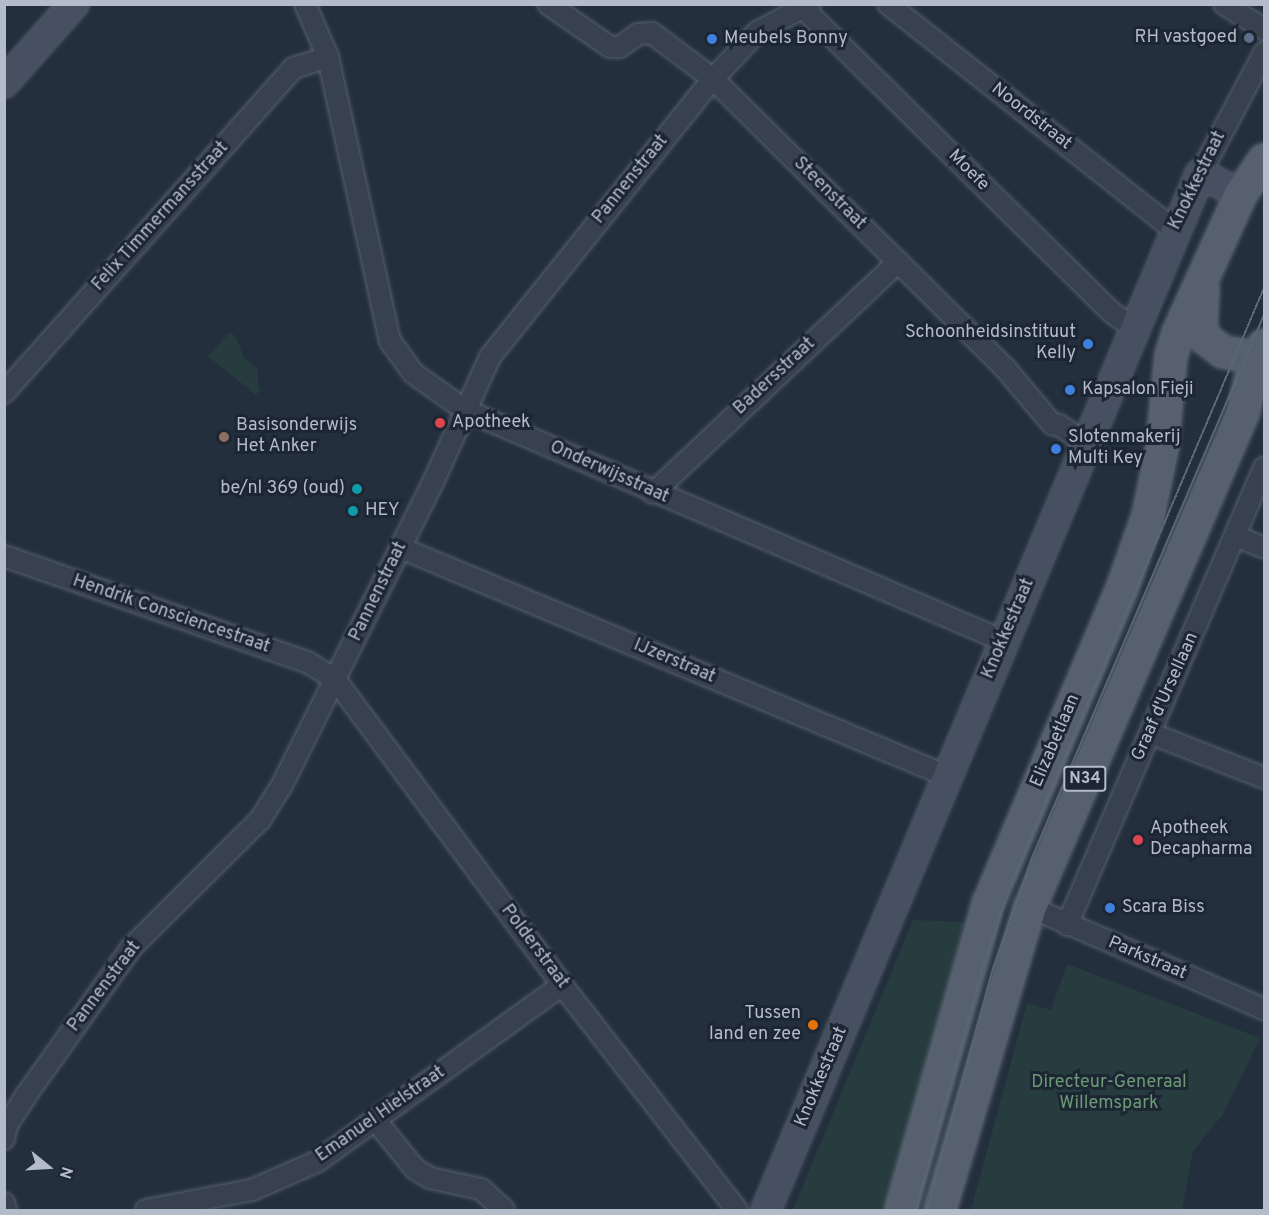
<!DOCTYPE html>
<html>
<head>
<meta charset="utf-8">
<style>
  body { margin:0 }
  #map { position:relative; width:1269px; height:1215px; overflow:hidden; background:#242f3e; font-family:Overpass,sans-serif }
  div>[style] { position:absolute }
  [style*='--x'] { left:calc(var(--x)*1px); top:calc(var(--y)*1px); width:calc(var(--w)*1px); rotate:calc(var(--a)*1deg) }
  .green>* { inset:0; background:#263c3f }
  .roads { filter:drop-shadow(0 0 2px #565f6c) drop-shadow(0 0 2px #565f6c) }
  .street>* { height:20px; margin:-10px; padding:0 10px; transform-origin:10px; border-radius:10px; background:#38414e }
  .secondary>* { height:28px; margin:-14px; padding:0 14px; transform-origin:14px; border-radius:14px; background:#465061 }
  .primary>* { height:32px; margin:-16px; padding:0 16px; transform-origin:16px; border-radius:16px; background:#56606e }
  .tram>* { height:1.5px; margin:-0.75px; padding:0 0.75px; transform-origin:0.75px; border-radius:0.75px; background:#5a6575 }
  .dots>* { width:16px; height:16px; translate:-50% -50%; box-sizing:border-box; border:3px solid #1d2633; border-radius:50% }
  span { translate:-50% -50%; white-space:nowrap; text-align:center; line-height:1.15; -webkit-text-stroke:6px #1d2633; paint-order:stroke }
  .shield-label span { padding:2px 4px; background:#1d2633; border:2px solid; border-radius:4px; -webkit-text-stroke-width:0 }
  .shield-label { font-size:16px; color:#b4bcc9; font-weight:700 }
  .poi-label { font-size:18px; color:#b4bcc9 }
  .right { translate:-100% -50%; text-align:right }
  .left { translate:0 -50%; text-align:left }
  .street-label { font-size:18px; color:#b4bcc9 }
  .park-label { font-size:18px; color:#6b9a76 }
  .frame { position:absolute; inset:0; border:6px solid #b4bcc9; pointer-events:none }
  .north { position:absolute; left:18px; top:1137px; width:60px; height:60px; -webkit-text-stroke:4px #1d2633; paint-order:stroke; rotate:108deg; font-size:16px; font-weight:700; line-height:24px; text-align:center; color:#b4bcc9 }
  .north::after { content:''; display:block; margin:auto; width:21px; height:27px; background:#b4bcc9; clip-path:polygon(50% 0,100% 100%,50% 72%,0 100%) }
</style>
</head>
<body>
<div id="map">
  <div class="green">
    <i style="clip-path:polygon(230px 332px,236px 337px,244px 358px,258px 369px,258px 386px,261px 389px,256px 395px,208px 356px)"></i>
    <i style="clip-path:polygon(913px 920px,964px 922px,935px 1049px,889px 1210px,793px 1210px)"></i>
    <i style="clip-path:polygon(1067px 964px,1260px 1038px,1223px 1114px,1193px 1151px,1182px 1210px,971px 1210px,1027px 1003px,1051px 1010px)"></i>
  </div>
  <div class="roads">
    <div class="street">
      <i style="--x:305;--y:4;--w:58;--a:66.5"></i>
      <i style="--x:328;--y:57;--w:291;--a:77.7"></i>
      <i style="--x:390;--y:341;--w:39;--a:54"></i>
      <i style="--x:413;--y:373;--w:64;--a:35.4"></i>
      <i style="--x:465;--y:410;--w:586;--a:23.2"></i>
      <i style="--x:548;--y:4;--w:75;--a:34.7"></i>
      <i style="--x:610;--y:47;--w:10;--a:0"></i>
      <i style="--x:620;--y:47;--w:22;--a:-36"></i>
      <i style="--x:638;--y:34;--w:14;--a:-4"></i>
      <i style="--x:652;--y:33;--w:76;--a:37"></i>
      <i style="--x:713;--y:79;--w:411;--a:44.7"></i>
      <i style="--x:1005;--y:368;--w:73;--a:50"></i>
      <i style="--x:1052;--y:424;--w:7;--a:8"></i>
      <i style="--x:1059;--y:425;--w:33;--a:35"></i>
      <i style="--x:888;--y:4;--w:365;--a:38.3"></i>
      <i style="--x:1224;--y:4;--w:47;--a:32"></i>
      <i style="--x:805;--y:10;--w:430;--a:44.6"></i>
      <i style="--x:1111;--y:312;--w:28;--a:35"></i>
      <i style="--x:1200;--y:174;--w:137;--a:-62.1"></i>
      <i style="--x:4;--y:393;--w:436;--a:-48.3"></i>
      <i style="--x:294;--y:68;--w:36;--a:-18"></i>
      <i style="--x:653;--y:493;--w:337;--a:-43.3"></i>
      <i style="--x:1236;--y:536;--w:30;--a:23"></i>
      <i style="--x:401;--y:548;--w:592;--a:22.66"></i>
      <i style="--x:4;--y:556;--w:323;--a:19.3"></i>
      <i style="--x:309;--y:663;--w:31;--a:32"></i>
      <i style="--x:335;--y:679;--w:381;--a:53.4"></i>
      <i style="--x:562;--y:985;--w:285;--a:52.1"></i>
      <i style="--x:1150;--y:733;--w:123;--a:21.5"></i>
      <i style="--x:1030;--y:907;--w:255;--a:23.6"></i>
      <i style="--x:1067;--y:925;--w:498;--a:-66.7"></i>
      <i style="--x:377;--y:1122;--w:60;--a:51"></i>
      <i style="--x:415;--y:1169;--w:17;--a:31"></i>
      <i style="--x:430;--y:1178;--w:52;--a:12.2"></i>
      <i style="--x:481;--y:1189;--w:31;--a:42"></i>
      <i style="--x:4;--y:1139;--w:14;--a:-78"></i>
      <i style="--x:7;--y:1125;--w:37;--a:-57"></i>
      <i style="--x:27;--y:1094;--w:179;--a:-54.5"></i>
      <i style="--x:131;--y:948;--w:182;--a:-44.8"></i>
      <i style="--x:260;--y:820;--w:39;--a:-58"></i>
      <i style="--x:281;--y:787;--w:343;--a:-63.5"></i>
      <i style="--x:434;--y:480;--w:135;--a:-65.5"></i>
      <i style="--x:490;--y:357;--w:356;--a:-51.3"></i>
      <i style="--x:713;--y:79;--w:64;--a:-46.9"></i>
      <i style="--x:757;--y:32;--w:60;--a:-27.8"></i>
      <i style="--x:4;--y:1203;--w:7;--a:74"></i>
      <i style="--x:146;--y:1210;--w:108;--a:-10.7"></i>
      <i style="--x:252;--y:1190;--w:72;--a:-23.7"></i>
      <i style="--x:318;--y:1161;--w:301;--a:-35.8"></i>
    </div>
    <div class="secondary">
      <i style="--x:4;--y:83;--w:106;--a:-48.5"></i>
      <i style="--x:766;--y:1210;--w:1123;--a:-67.27"></i>
      <i style="--x:1200;--y:174;--w:46;--a:26"></i>
    </div>
    <div class="primary">
      <i style="--x:1203;--y:289;--w:39;--a:93"></i>
      <i style="--x:1201;--y:328;--w:12;--a:66"></i>
      <i style="--x:1206;--y:339;--w:21;--a:37"></i>
      <i style="--x:1223;--y:352;--w:33;--a:9"></i>
      <i style="--x:901;--y:1210;--w:320;--a:-74.1"></i>
      <i style="--x:989;--y:902;--w:340;--a:-67"></i>
      <i style="--x:1122;--y:589;--w:77;--a:-70.4"></i>
      <i style="--x:1148;--y:516;--w:68;--a:-78.2"></i>
      <i style="--x:1162;--y:449;--w:93;--a:-84.5"></i>
      <i style="--x:1171;--y:356;--w:24;--a:-73"></i>
      <i style="--x:1178;--y:333;--w:153;--a:-65.6"></i>
      <i style="--x:1241;--y:194;--w:41;--a:-55.9"></i>
      <i style="--x:940;--y:1210;--w:316;--a:-73.5"></i>
      <i style="--x:1030;--y:907;--w:538;--a:-66.68"></i>
      <i style="--x:1243;--y:413;--w:57;--a:-76.9"></i>
      <i style="--x:1256;--y:357;--w:14;--a:-56"></i>
    </div>
  </div>
  <div class="tram">
    <i style="--x:916;--y:1210;--w:252;--a:-74.6"></i>
    <i style="--x:983;--y:967;--w:84;--a:-71.4"></i>
    <i style="--x:1010;--y:887;--w:651;--a:-67.02"></i>
    <i style="--x:927;--y:1210;--w:250;--a:-74.7"></i>
    <i style="--x:993;--y:969;--w:118;--a:-70.6"></i>
    <i style="--x:1032;--y:858;--w:590;--a:-66.87"></i>
  </div>
  <div class="dots">
    <i style="left:1249px;top:38px;background:#5c6f8a"></i>
    <i style="left:712px;top:39px;background:#3f7fe0"></i>
    <i style="left:1088px;top:344px;background:#3f7fe0"></i>
    <i style="left:1070px;top:390px;background:#3f7fe0"></i>
    <i style="left:440px;top:423px;background:#e0444e"></i>
    <i style="left:224px;top:437px;background:#8d6e63"></i>
    <i style="left:1056px;top:449px;background:#3f7fe0"></i>
    <i style="left:357px;top:489px;background:#0f9aa8"></i>
    <i style="left:353px;top:511px;background:#0f9aa8"></i>
    <i style="left:1138px;top:840px;background:#e0444e"></i>
    <i style="left:1110px;top:908px;background:#3f7fe0"></i>
    <i style="left:813px;top:1025px;background:#e8710a"></i>
  </div>
  <div class="shield-label">
    <span style="left:1085px;top:779px">N34</span>
  </div>
  <div class="poi-label">
    <span class="right" style="left:1237px;top:38px">RH vastgoed</span>
    <span class="left" style="left:724px;top:39px">Meubels Bonny</span>
    <span class="right" style="left:1076px;top:344px">Schoonheidsinstituut<br>Kelly</span>
    <span class="left" style="left:1082px;top:390px">Kapsalon Fieji</span>
    <span class="left" style="left:452px;top:423px">Apotheek</span>
    <span class="left" style="left:236px;top:437px">Basisonderwijs<br>Het Anker</span>
    <span class="left" style="left:1068px;top:449px">Slotenmakerij<br>Multi Key</span>
    <span class="right" style="left:345px;top:489px">be/nl 369 (oud)</span>
    <span class="left" style="left:365px;top:511px">HEY</span>
    <span class="left" style="left:1150px;top:840px">Apotheek<br>Decapharma</span>
    <span class="left" style="left:1122px;top:908px">Scara Biss</span>
    <span class="right" style="left:801px;top:1025px">Tussen<br>land en zee</span>
  </div>
  <div class="street-label">
    <span style="left:1031px;top:117px;rotate:38deg">Noordstraat</span>
    <span style="left:968px;top:171px;rotate:45deg">Moefe</span>
    <span style="left:631px;top:180px;rotate:-51deg">Pannenstraat</span>
    <span style="left:1198px;top:181px;rotate:-64deg">Knokkestraat</span>
    <span style="left:829px;top:194px;rotate:45deg">Steenstraat</span>
    <span style="left:161px;top:217px;rotate:-48deg">Felix Timmermansstraat</span>
    <span style="left:775px;top:377px;rotate:-43deg">Badersstraat</span>
    <span style="left:609px;top:473px;rotate:24deg">Onderwijsstraat</span>
    <span style="left:379px;top:592px;rotate:-64deg">Pannenstraat</span>
    <span style="left:171px;top:615px;rotate:19deg">Hendrik Consciencestraat</span>
    <span style="left:1009px;top:629px;rotate:-67deg">Knokkestraat</span>
    <span style="left:674px;top:662px;rotate:23deg">IJzerstraat</span>
    <span style="left:1166px;top:697px;rotate:-66deg">Graaf d'Ursellaan</span>
    <span style="left:1056px;top:741px;rotate:-67deg">Elizabetlaan</span>
    <span style="left:534px;top:947px;rotate:53deg">Polderstraat</span>
    <span style="left:1147px;top:959px;rotate:23deg">Parkstraat</span>
    <span style="left:105px;top:987px;rotate:-53deg">Pannenstraat</span>
    <span style="left:822px;top:1077px;rotate:-67deg">Knokkestraat</span>
    <span style="left:381px;top:1115px;rotate:-35deg">Emanuel Hielstraat</span>
  </div>
  <div class="park-label">
    <span style="left:1109px;top:1094px">Directeur-Generaal<br>Willemspark</span>
  </div>
  <div class="frame"></div>
  <div class="north">N</div>
</div>
</body>
</html>
